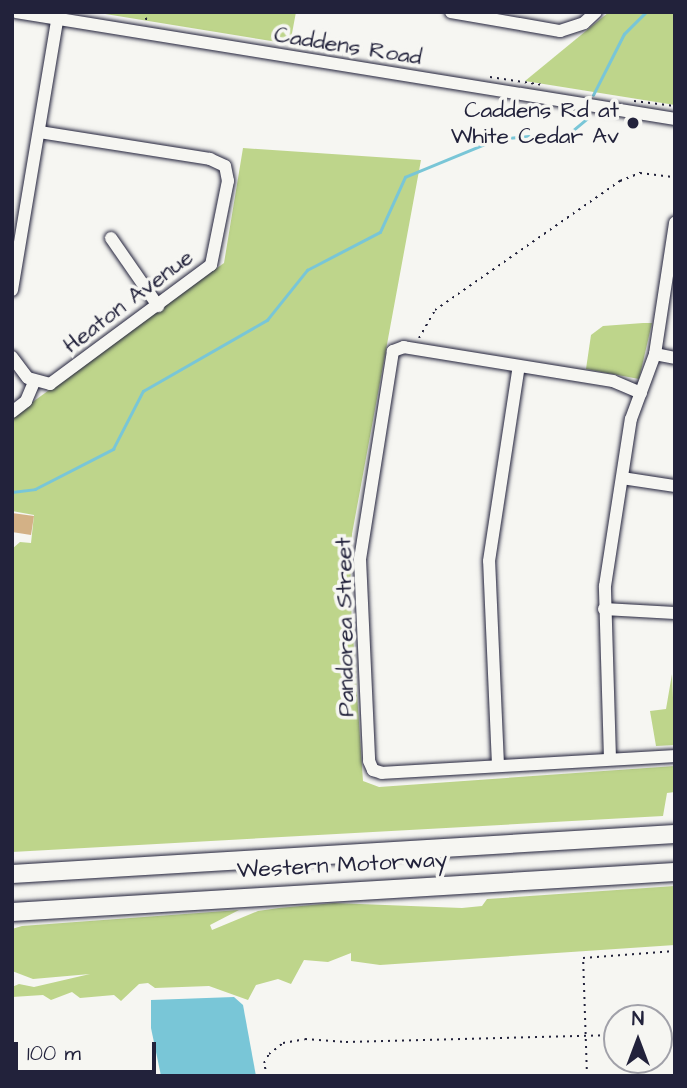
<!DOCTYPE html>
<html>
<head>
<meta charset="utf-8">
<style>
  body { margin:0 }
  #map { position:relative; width:687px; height:1088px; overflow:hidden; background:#f6f6f2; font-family:"Architects Daughter",sans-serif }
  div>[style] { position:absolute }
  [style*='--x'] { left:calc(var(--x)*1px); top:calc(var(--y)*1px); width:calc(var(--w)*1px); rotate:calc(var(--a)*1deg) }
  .green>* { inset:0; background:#bed58b }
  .water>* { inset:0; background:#79c6d7 }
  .stream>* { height:2.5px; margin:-1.25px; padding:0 1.25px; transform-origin:1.25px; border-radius:1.25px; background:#79c6d7 }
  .building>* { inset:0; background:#d3b186 }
  .path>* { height:2px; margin-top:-1px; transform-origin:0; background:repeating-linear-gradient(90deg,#22223b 0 2px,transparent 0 7px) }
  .roads { filter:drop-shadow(0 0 2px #22223b) drop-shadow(0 0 2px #22223b) }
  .minor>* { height:12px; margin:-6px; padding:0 6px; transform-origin:6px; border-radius:6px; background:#f6f6f2 }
  .highway>* { height:18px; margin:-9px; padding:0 9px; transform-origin:9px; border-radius:9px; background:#f6f6f2 }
  .dots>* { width:19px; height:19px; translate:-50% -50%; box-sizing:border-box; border:4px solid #f6f6f2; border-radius:50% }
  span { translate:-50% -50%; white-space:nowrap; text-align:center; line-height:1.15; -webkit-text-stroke:7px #f6f6f2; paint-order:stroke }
  .street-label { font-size:23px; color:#22223b }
  .poi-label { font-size:23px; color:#22223b }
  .right { translate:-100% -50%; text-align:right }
  .frame { position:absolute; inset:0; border:14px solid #22223b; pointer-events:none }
  .north { position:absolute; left:603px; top:1004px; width:70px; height:70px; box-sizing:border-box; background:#f6f6f2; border:2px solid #a1a1a9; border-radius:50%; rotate:0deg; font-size:19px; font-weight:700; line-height:28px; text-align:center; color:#22223b }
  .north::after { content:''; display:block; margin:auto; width:24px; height:32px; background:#22223b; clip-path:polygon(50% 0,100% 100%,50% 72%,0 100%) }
  .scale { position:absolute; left:14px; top:1042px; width:142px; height:32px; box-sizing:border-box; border:4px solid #22223b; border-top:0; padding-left:9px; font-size:21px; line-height:24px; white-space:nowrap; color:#22223b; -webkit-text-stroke:5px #f6f6f2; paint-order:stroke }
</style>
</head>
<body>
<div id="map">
  <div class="green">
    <i style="clip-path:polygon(93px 12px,296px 12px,290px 44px)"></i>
    <i style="clip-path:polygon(609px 12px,675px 12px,675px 105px,525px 81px)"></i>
    <i style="clip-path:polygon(243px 148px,421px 160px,352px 534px,350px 591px,363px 781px,379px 787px,675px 766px,675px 792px,667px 793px,663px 816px,12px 852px,12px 549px,20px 542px,31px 543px,34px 515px,12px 511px,12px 417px,224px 263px)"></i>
    <i style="clip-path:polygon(643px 323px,652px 323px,639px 379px,586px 369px,591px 335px,603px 326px)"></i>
    <i style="clip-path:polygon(672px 674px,675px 745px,656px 746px,650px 711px,666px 709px)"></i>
    <i style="clip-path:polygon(675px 886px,675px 945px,380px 965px,351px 961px,351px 953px,328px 962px,304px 960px,291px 984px,278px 979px,256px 985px,248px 1000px,209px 986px,155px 988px,148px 983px,139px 984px,121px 1001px,114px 995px,80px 998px,72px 992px,51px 1000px,43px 995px,12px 997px,12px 987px,19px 984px,34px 987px,90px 974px,33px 979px,12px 971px,12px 929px,22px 926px,239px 910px,210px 925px,212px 930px,258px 911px,279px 908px,334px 903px,462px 908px,482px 906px,487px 899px)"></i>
  </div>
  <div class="water">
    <i style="clip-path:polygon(234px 997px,243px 1005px,256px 1076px,161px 1076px,151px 1028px,151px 1000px)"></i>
  </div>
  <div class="stream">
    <i style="--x:593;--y:95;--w:68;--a:-63.1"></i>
    <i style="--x:624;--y:34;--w:31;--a:-45"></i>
    <i style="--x:12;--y:492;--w:23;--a:-7"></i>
    <i style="--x:35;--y:489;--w:88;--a:-27.1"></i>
    <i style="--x:113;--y:449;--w:65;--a:-62.7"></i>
    <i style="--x:143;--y:391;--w:143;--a:-29.8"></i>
    <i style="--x:267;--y:320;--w:64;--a:-51.3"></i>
    <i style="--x:307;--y:270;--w:82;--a:-27.5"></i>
    <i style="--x:380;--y:232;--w:60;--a:-65.6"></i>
    <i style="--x:405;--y:177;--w:100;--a:-22.4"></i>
    <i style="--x:497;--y:139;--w:74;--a:-5.4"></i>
    <i style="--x:571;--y:132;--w:23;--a:-40"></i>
  </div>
  <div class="building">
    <i style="clip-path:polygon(12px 513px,34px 516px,31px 535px,12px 532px)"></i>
  </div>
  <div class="path">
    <i style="--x:142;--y:12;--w:12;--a:59"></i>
    <i style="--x:490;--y:77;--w:54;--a:8.6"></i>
    <i style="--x:634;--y:101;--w:41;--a:7"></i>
    <i style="--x:419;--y:338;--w:32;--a:-60"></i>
    <i style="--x:435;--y:310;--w:226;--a:-34.9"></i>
    <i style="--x:620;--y:181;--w:22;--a:-22"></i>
    <i style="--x:640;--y:173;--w:35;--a:7"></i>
    <i style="--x:659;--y:1034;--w:16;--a:-4"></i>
    <i style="--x:267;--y:1076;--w:13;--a:-103"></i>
    <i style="--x:264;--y:1063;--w:10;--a:-61"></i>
    <i style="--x:269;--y:1054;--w:18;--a:-38"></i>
    <i style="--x:283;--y:1043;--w:22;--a:-10"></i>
    <i style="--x:305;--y:1039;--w:41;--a:4.2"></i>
    <i style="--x:346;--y:1042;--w:271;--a:-1.5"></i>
    <i style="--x:587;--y:1076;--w:118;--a:-91.9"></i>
    <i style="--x:583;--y:958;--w:92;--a:-4.4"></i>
  </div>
  <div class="roads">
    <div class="minor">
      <i style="--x:16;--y:12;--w:668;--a:9.22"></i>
      <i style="--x:451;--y:12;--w:111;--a:9.9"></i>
      <i style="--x:560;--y:31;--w:25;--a:-18"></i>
      <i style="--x:584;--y:23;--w:16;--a:-43"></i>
      <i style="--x:111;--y:238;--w:83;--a:55.3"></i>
      <i style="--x:12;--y:290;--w:273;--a:-80.5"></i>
      <i style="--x:655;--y:354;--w:20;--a:11"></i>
      <i style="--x:12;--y:357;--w:26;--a:53"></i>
      <i style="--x:28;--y:378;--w:23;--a:15"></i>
      <i style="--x:50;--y:384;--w:200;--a:-36.5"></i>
      <i style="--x:211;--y:265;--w:86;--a:-78.6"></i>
      <i style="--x:228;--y:181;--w:15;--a:-101"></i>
      <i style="--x:225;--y:166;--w:17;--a:-155"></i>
      <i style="--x:210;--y:159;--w:173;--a:-171"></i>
      <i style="--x:641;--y:393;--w:30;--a:-157"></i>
      <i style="--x:613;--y:381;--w:212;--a:-170.8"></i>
      <i style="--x:404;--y:347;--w:12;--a:160"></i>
      <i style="--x:393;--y:351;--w:211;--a:99"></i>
      <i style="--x:360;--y:559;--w:202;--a:87.4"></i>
      <i style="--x:369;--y:761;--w:10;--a:66"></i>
      <i style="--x:373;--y:770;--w:9;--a:18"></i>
      <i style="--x:382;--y:773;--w:293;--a:-3.3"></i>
      <i style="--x:12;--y:412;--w:18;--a:-38"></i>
      <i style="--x:26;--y:401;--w:21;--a:-67"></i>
      <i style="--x:622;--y:478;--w:54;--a:8.6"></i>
      <i style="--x:604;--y:609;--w:71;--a:3.2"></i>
      <i style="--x:610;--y:759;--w:173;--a:-91.7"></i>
      <i style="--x:605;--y:586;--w:169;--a:-81.2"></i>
      <i style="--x:631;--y:419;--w:69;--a:-69.7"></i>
      <i style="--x:655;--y:354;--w:133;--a:-81.3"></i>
      <i style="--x:498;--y:765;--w:204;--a:-92.5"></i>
      <i style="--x:489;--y:561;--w:197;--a:-81.3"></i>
    </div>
    <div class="highway">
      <i style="--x:12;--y:874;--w:664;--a:-3.45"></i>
      <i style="--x:12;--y:912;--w:664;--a:-3.45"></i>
    </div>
  </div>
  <div class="dots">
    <i style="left:633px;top:123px;background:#22223b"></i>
  </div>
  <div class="street-label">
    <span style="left:348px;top:46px;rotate:9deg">Caddens Road</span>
    <span style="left:128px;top:301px;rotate:-37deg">Heaton Avenue</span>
    <span style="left:345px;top:627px;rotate:-91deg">Pandorea Street</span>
    <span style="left:342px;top:865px;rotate:-3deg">Western Motorway</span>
  </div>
  <div class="poi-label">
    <span class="right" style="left:619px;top:123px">Caddens Rd at<br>White Cedar Av</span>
  </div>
  <div class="frame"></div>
  <div class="north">N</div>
  <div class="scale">100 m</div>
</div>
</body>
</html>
